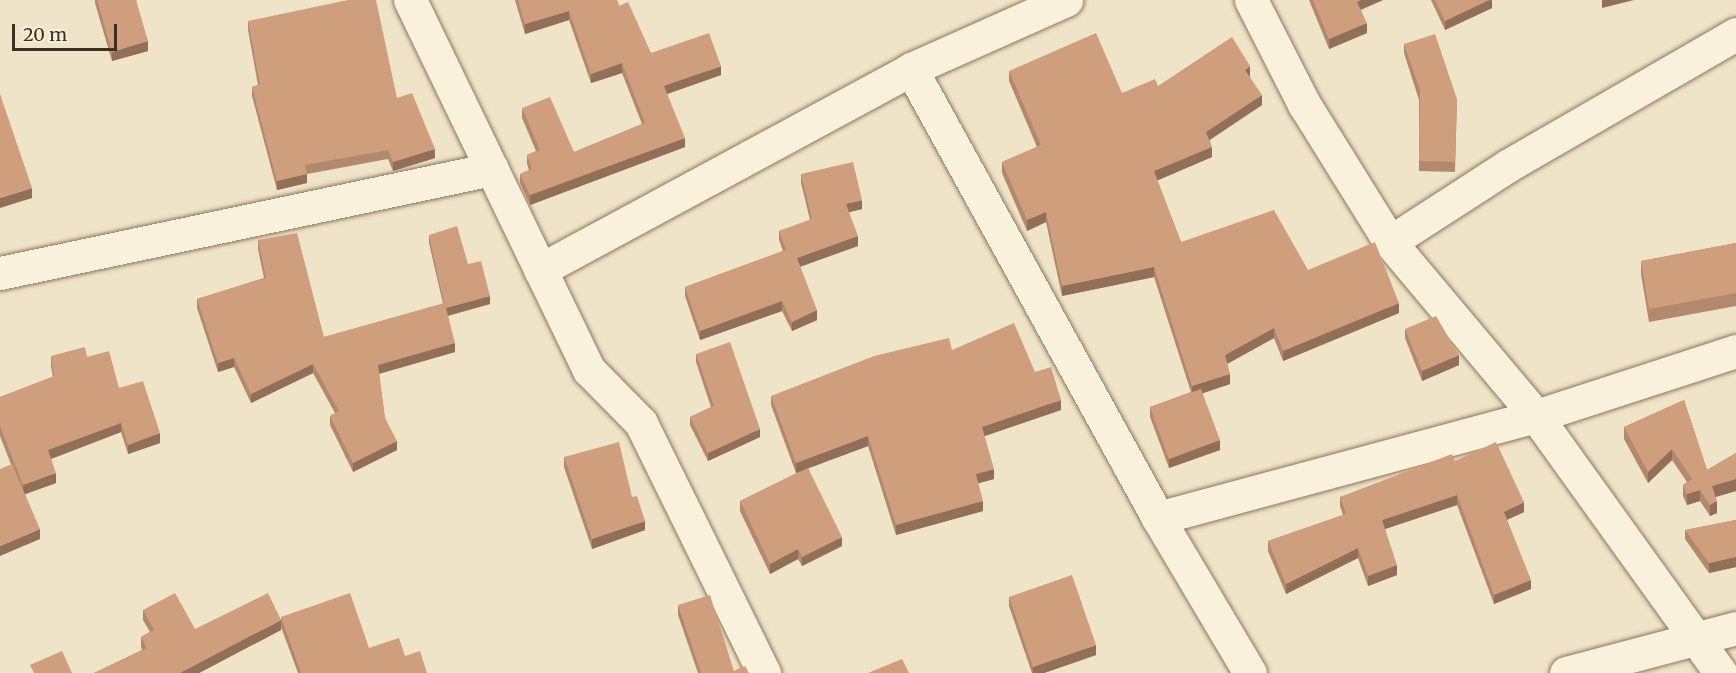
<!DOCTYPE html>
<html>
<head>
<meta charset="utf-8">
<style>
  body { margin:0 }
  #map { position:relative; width:1736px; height:673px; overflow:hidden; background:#f0e4c8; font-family:Merriweather,serif }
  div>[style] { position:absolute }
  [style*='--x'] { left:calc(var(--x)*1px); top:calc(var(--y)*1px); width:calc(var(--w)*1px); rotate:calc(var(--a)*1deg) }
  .roads { filter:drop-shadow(0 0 2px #8d765c) drop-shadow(0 0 2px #8d765c) }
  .minor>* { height:33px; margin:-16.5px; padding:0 16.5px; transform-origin:16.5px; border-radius:16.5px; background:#faf1dc }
  .wall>* { inset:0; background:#b2896c }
  .shaded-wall>* { inset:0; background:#916f58 }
  .building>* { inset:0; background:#cf9f7d }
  span { translate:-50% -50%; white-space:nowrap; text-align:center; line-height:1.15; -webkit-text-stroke:6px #f7eed8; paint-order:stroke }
  .scale { position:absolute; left:12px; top:24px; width:105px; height:27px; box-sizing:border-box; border:3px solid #3d2e20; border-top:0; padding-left:8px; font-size:18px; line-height:21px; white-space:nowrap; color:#3d2e20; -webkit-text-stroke:4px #f7eed8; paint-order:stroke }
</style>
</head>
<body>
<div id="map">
  <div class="roads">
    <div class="minor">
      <i style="--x:410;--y:0;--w:411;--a:64.2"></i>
      <i style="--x:589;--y:370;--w:74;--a:45.5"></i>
      <i style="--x:641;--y:423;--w:279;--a:63.8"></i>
      <i style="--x:1251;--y:0;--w:117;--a:63"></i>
      <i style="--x:1304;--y:104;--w:163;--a:58.1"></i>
      <i style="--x:1390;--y:242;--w:227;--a:50"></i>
      <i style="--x:1536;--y:416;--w:317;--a:54.3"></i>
      <i style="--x:911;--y:69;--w:512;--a:61.18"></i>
      <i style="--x:1158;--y:518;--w:180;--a:59.3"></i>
      <i style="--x:1390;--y:242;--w:142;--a:-32.9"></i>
      <i style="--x:1509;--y:165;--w:262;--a:-30"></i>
      <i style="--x:540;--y:270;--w:422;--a:-28.4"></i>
      <i style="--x:911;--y:69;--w:170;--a:-24"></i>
      <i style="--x:0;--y:273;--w:503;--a:-11.94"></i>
      <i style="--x:1158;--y:518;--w:392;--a:-15.1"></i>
      <i style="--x:1536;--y:416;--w:210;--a:-18"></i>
      <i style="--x:1566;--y:673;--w:176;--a:-14.8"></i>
    </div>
  </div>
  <div class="wall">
    <i style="clip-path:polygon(95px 0,136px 0,148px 51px,112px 61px,95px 3px)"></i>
    <i style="clip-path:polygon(515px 0,617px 0,619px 6px,651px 53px,721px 75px,667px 94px,685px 147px,530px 205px,520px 183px,520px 174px,529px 170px,527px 164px,527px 155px,536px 151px,522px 118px,522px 108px,574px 152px,642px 124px,622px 73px,591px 83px,569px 20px,525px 34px)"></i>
    <i style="clip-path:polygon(1309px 0,1383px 0,1361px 10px,1367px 33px,1329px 49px)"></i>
    <i style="clip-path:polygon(1431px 0,1492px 0,1492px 8px,1445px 30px)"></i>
    <i style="clip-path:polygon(248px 21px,397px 98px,435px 158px,393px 171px,388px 159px,307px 174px,307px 183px,277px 190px,252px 96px,252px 87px,258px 85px,248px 30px)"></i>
    <i style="clip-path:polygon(1404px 44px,1457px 99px,1455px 172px,1419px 171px,1419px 100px,1404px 53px)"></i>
    <i style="clip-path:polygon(1009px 71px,1122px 93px,1158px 86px,1250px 76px,1250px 77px,1262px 105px,1210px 140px,1212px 157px,1157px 180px,1181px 242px,1308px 270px,1399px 313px,1283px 361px,1274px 338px,1227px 364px,1230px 384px,1202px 393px,1220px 450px,1169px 468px,1150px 417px,1150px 407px,1191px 392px,1154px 277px,1062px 296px,1046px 222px,1027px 231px,1002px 173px,1002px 162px,1037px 147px,1009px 81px)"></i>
    <i style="clip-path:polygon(801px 174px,862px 209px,849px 212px,858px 246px,800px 266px,817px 320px,792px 331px,782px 311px,700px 340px,685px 296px,685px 287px,783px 251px,779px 240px,779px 231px,810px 220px,801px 183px)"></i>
    <i style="clip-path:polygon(429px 235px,468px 264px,490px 304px,448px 316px,455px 352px,379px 374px,385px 418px,397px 450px,353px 472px,330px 425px,330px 416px,335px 413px,313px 373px,251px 403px,234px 367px,218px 372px,197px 308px,197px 299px,264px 278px,258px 249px,258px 240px,324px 337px,443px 304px,429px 243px)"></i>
    <i style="clip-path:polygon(1736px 243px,1736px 306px,1649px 322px,1641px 274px,1641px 261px)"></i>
    <i style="clip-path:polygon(1405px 329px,1459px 365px,1422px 381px,1405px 338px)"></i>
    <i style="clip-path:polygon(952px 350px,1035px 372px,1061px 410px,984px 436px,994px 479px,978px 483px,983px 511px,896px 535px,868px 446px,808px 468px,842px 546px,802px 566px,798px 559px,770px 574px,740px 511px,740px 501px,807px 468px,796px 473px,771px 405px,771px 396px)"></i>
    <i style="clip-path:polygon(696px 354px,760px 437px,708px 461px,690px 425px,690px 417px,711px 407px,696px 362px)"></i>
    <i style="clip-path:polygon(51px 356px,87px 357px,119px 388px,160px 443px,128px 454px,121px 432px,51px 459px,56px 483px,25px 494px,40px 539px,0 436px,0 397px,53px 377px,51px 366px)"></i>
    <i style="clip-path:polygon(1684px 400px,1707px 470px,1736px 453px,1736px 491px,1715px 497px,1717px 513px,1710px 516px,1700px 501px,1687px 505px,1683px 496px,1683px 485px,1687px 482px,1672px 460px,1648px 483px,1624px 439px,1624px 427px)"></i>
    <i style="clip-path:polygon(564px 457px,645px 530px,592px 549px,564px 467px)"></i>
    <i style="clip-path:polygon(1455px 461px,1524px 512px,1507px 520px,1531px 589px,1494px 604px,1457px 505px,1385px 529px,1397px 575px,1368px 586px,1358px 558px,1286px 594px,1268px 551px,1268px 541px,1343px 515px,1340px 506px,1340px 497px)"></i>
    <i style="clip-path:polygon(1736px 520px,1736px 567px,1709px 573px,1685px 539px,1685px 530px)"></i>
    <i style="clip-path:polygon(1009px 597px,1096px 655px,1044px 673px,1032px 673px,1009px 606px)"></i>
    <i style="clip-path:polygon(678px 605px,734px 671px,749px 673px,698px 673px,678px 615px)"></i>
    <i style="clip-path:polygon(143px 610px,195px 629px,281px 630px,199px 673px,94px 673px,142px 650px,141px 647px,141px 637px,150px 632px,143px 620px)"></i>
    <i style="clip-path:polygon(281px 617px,369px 648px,405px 656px,427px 673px,298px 673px,281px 627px)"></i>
  </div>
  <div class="shaded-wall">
    <i style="clip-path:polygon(1361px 0,1383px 0,1357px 11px,1357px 2px)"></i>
    <i style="clip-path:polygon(1489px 0,1492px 0,1492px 8px,1445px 30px,1445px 21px)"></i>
    <i style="clip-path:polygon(1602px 0,1634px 0,1602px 8px)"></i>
    <i style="clip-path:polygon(569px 11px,569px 20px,525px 34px,525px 24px)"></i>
    <i style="clip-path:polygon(1367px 23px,1367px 33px,1329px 49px,1329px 39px)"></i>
    <i style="clip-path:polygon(148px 41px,148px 51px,112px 61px,112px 52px)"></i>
    <i style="clip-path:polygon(622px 63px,622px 73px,591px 83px,591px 74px)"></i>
    <i style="clip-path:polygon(721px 66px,721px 75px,664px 95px,664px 86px)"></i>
    <i style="clip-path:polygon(1250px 66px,1250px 76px,1245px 80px,1245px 70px)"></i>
    <i style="clip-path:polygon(1262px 95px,1262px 105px,1206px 142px,1206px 132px)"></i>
    <i style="clip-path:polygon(685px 138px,685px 147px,530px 205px,530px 195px)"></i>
    <i style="clip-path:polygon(1212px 147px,1212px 157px,1154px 182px,1154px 171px)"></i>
    <i style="clip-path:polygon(435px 149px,435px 158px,393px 171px,393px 162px)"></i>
    <i style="clip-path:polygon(307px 174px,307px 183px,277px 190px,277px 181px)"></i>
    <i style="clip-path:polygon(32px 188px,32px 198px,0 208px,0 198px)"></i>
    <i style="clip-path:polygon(862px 200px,862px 209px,846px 213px,846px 204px)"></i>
    <i style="clip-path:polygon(1046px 212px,1046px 222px,1027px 231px,1027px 220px)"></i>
    <i style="clip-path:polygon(858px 236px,858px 246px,797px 268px,797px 258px)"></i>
    <i style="clip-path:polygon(1154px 267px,1154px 277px,1062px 296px,1062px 286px)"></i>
    <i style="clip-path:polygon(490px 296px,490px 304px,446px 316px,446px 308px)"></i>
    <i style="clip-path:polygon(782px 301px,782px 311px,700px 340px,700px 331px)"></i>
    <i style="clip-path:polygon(1399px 303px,1399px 313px,1283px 361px,1283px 351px)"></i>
    <i style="clip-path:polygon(817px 310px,817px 320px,792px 331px,792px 322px)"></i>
    <i style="clip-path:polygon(1274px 328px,1274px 338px,1225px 365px,1225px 355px)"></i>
    <i style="clip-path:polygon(455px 343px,455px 352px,378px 374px,378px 365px)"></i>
    <i style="clip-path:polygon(1459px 355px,1459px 365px,1422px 381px,1422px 371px)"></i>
    <i style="clip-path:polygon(234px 358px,234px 367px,218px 372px,218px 363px)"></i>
    <i style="clip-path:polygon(313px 364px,313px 373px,251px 403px,251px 394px)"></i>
    <i style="clip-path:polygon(1230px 374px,1230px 384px,1192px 397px,1192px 386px)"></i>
    <i style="clip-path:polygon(1061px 400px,1061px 410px,982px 437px,982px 427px)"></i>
    <i style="clip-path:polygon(121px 423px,121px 432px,48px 460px,48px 450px)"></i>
    <i style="clip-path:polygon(760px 429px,760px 437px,708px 461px,708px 453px)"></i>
    <i style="clip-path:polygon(160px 433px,160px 443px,128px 454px,128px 445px)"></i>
    <i style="clip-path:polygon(868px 436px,868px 446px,796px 473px,796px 463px)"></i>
    <i style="clip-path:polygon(1220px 440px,1220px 450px,1169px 468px,1169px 459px)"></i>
    <i style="clip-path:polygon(397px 441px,397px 450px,353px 472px,353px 463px)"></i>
    <i style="clip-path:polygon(1672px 449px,1672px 460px,1648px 483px,1648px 472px)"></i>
    <i style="clip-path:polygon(994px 469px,994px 479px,976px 484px,976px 474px)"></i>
    <i style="clip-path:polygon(56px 473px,56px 483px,23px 495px,23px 485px)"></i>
    <i style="clip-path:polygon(1736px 479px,1736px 491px,1712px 498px,1712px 486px)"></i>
    <i style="clip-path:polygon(1700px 490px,1700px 501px,1687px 505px,1687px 494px)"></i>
    <i style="clip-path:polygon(1457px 495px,1457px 505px,1382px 530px,1382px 520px)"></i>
    <i style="clip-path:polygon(983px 501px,983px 511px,896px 535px,896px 525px)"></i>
    <i style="clip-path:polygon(1717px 501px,1717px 513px,1710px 516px,1710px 505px)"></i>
    <i style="clip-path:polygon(1524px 502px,1524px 512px,1504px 521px,1504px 512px)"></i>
    <i style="clip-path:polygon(645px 521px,645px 530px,592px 549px,592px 539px)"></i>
    <i style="clip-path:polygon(40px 529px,40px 539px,0 556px,0 546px)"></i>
    <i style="clip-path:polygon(842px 537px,842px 546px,802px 566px,802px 557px)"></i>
    <i style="clip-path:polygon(1358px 548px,1358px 558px,1286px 594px,1286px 584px)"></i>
    <i style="clip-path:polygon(798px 549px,798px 559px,770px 574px,770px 564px)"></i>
    <i style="clip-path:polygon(1736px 557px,1736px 567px,1709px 573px,1709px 563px)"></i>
    <i style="clip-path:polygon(1397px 565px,1397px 575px,1368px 586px,1368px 576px)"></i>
    <i style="clip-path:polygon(1531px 580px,1531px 589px,1494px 604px,1494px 595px)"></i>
    <i style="clip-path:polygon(281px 620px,281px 630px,199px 673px,180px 673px)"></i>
    <i style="clip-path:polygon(1096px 645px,1096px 655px,1044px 673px,1033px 673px,1033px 667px)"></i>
  </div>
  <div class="building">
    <i style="clip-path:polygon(97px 0,136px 0,148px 41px,112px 52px)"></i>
    <i style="clip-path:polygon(348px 0,376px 0,397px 98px,412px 93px,435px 149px,393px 162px,388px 150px,305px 165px,307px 174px,277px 181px,252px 87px,260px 85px,248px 21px)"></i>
    <i style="clip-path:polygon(518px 0,617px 0,619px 6px,628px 2px,651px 53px,709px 33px,721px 66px,664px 86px,685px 138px,530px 195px,520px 174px,532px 169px,527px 155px,540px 150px,522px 108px,550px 97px,574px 152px,645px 123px,622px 63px,591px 74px,569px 11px,525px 24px)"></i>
    <i style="clip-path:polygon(1313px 0,1361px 0,1357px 2px,1367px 23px,1329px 39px)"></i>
    <i style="clip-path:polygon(1435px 0,1489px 0,1445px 21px)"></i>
    <i style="clip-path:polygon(1096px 33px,1122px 93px,1155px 79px,1158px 86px,1232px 37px,1250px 66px,1245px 70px,1262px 95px,1206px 132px,1212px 147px,1154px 171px,1181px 242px,1274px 210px,1308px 270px,1375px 242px,1399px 303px,1283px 351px,1274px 328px,1225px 355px,1230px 374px,1192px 386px,1154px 267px,1062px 286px,1046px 212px,1027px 220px,1002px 162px,1041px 145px,1009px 71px)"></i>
    <i style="clip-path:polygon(1435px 34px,1457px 99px,1455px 162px,1419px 161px,1420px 90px,1404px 44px)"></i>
    <i style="clip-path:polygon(0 94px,32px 188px,0 198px)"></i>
    <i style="clip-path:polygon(853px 162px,862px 200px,846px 204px,858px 236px,797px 258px,817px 310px,792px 322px,782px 301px,700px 331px,685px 287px,786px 250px,779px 231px,812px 219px,801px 174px)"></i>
    <i style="clip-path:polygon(457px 226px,468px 264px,481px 261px,490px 296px,446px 308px,455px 343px,378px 365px,385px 418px,397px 441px,353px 463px,330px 416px,339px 411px,313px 364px,251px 394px,234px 358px,218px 363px,197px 299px,266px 278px,258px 240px,297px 233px,324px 337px,444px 303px,429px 235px)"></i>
    <i style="clip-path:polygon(1736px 243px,1736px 293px,1649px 309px,1641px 261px)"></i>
    <i style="clip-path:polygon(1436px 316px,1459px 355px,1422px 371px,1405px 329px)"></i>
    <i style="clip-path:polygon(1014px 323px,1035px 372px,1051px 367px,1061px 400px,982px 427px,994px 469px,976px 474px,983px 501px,896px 525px,868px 436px,796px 463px,771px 396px,874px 356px,949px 338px,952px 350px)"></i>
    <i style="clip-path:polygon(730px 342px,760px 429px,708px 453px,690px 417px,714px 406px,696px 354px)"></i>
    <i style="clip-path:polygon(85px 347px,87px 357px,109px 351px,119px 388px,143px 381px,160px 433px,128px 445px,121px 423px,48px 450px,56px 473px,23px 485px,0 426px,0 397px,54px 376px,51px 356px)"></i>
    <i style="clip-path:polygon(1201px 389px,1220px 440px,1169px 459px,1150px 407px)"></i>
    <i style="clip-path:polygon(1684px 400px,1707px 470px,1736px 453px,1736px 479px,1712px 486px,1717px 501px,1710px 505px,1700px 490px,1687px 494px,1683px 485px,1692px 479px,1672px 449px,1648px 472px,1624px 427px)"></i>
    <i style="clip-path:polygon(619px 442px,632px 497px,637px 496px,645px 521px,592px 539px,564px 457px)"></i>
    <i style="clip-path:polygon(1496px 442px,1524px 502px,1504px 512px,1531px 580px,1494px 595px,1457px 495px,1382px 520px,1397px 565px,1368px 576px,1358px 548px,1286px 584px,1268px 541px,1346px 514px,1340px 497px,1452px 454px,1455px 461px)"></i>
    <i style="clip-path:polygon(12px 464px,40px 529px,0 546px,0 469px)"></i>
    <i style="clip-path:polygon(808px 468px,842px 537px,802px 557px,798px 549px,770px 564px,740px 501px)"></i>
    <i style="clip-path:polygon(1736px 520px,1736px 557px,1709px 563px,1685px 530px)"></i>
    <i style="clip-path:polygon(1072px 575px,1096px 645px,1033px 667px,1009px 597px)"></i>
    <i style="clip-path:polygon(175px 593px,195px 629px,268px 593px,281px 620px,180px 673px,94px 673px,147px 648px,141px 637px,154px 630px,143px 610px)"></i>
    <i style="clip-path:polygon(350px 593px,369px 648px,399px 638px,405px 656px,420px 651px,427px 673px,301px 673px,281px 617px)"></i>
    <i style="clip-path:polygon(710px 595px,734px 671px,745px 666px,749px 673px,701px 673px,678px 605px)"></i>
    <i style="clip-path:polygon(62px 651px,72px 673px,34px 673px,30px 665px)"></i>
    <i style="clip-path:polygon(902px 659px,909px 673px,868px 673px)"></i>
  </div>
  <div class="scale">20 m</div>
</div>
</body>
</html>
